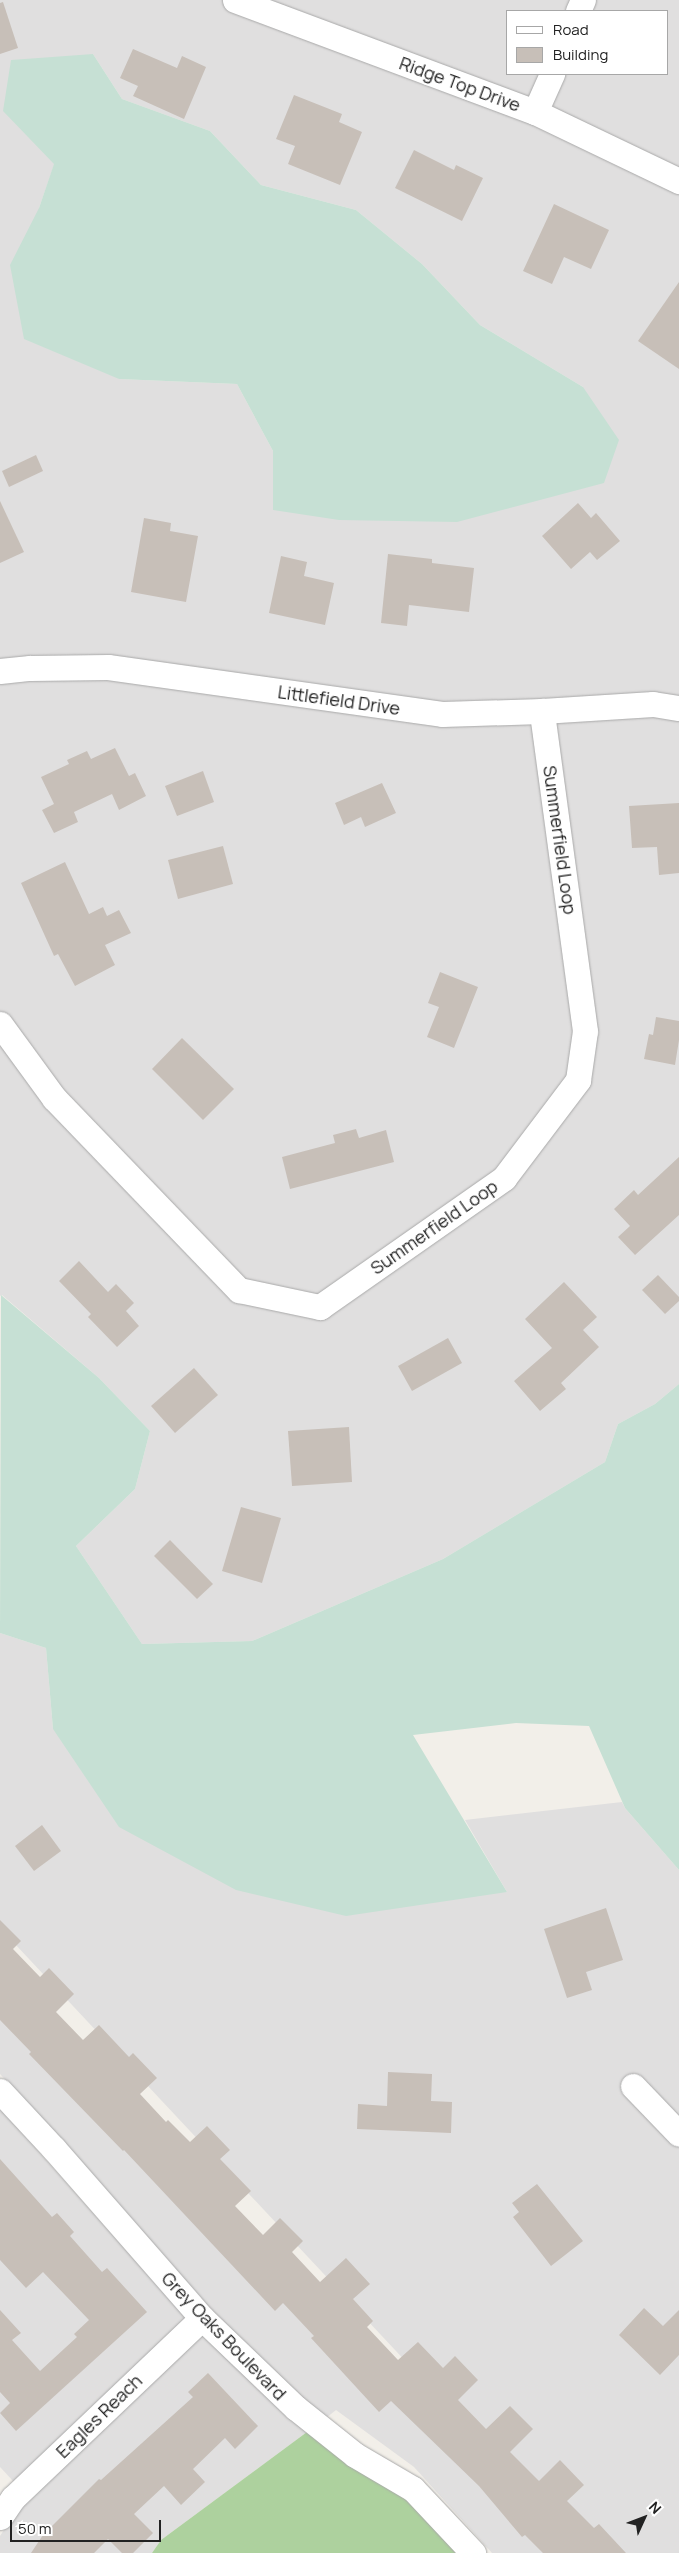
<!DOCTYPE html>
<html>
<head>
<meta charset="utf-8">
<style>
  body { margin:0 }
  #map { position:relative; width:679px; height:2553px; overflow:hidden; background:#f2efe9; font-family:Manrope,sans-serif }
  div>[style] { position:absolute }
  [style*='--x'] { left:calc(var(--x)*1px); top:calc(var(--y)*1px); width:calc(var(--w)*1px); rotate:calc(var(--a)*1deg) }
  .residential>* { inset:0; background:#e0dfdf }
  .forest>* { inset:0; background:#add19e }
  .wetland>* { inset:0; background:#c6e0d4 }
  .building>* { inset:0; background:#c7bfb8 }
  .roads { filter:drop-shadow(0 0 1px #a9a9a9) drop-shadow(0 0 1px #a9a9a9) }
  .minor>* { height:25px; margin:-12.5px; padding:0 12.5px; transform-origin:12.5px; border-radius:12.5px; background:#fff }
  span { translate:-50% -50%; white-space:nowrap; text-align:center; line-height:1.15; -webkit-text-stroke:4px #fff; paint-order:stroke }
  .street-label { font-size:18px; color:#222 }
  .legend { position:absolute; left:506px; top:10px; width:162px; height:65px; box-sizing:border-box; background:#fff; border:1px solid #a7a7a7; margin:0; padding:6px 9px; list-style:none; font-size:15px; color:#222 }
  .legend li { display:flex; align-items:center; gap:10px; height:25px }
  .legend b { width:25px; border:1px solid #a7a7a7 }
  .north { position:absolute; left:619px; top:2493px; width:50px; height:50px; -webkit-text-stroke:4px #fff; paint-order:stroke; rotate:47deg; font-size:14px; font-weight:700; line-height:20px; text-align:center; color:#222 }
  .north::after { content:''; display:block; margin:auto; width:18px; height:22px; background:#222; clip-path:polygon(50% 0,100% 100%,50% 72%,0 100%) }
  .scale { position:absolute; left:10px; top:2520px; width:151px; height:22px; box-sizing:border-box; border:2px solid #222; border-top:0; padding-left:6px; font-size:15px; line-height:18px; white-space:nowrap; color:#222; -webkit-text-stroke:4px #fff; paint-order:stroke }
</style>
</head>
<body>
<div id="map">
  <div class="residential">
    <i style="clip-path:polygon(evenodd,0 0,679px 0,679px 1384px,655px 1404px,618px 1424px,605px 1462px,443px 1559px,252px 1641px,142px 1644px,76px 1546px,135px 1489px,150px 1431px,99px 1378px,2px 1295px,0 1296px,0 0,508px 11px,668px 11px,668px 74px,508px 74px,508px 11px,0 0,93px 54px,122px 99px,210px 131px,261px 185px,356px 210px,422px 264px,480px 325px,583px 387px,273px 510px,273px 451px,237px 384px,119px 379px,39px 208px,93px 54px)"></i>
    <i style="clip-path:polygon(0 1633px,46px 1648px,53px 1729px,507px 1892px,465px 1820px,622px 1802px,625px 1808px,679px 1870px,679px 2553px,585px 2553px,0 1928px)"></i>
    <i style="clip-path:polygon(0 1957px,558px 2553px,492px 2553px,414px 2467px,336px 2410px,326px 2418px,304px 2400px,210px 2310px,63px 2142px,0 2074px)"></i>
    <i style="clip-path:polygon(0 2108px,186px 2318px,14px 2482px,0 2467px)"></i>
    <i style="clip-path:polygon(201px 2333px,307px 2432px,161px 2540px,152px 2553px,0 2553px,0 2536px,21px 2504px)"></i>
  </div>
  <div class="forest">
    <i style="clip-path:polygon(307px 2432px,405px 2498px,457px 2553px,152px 2553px,161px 2540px)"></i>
  </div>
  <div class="wetland">
    <i style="clip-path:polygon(93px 54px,122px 99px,210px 131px,261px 185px,356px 210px,422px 264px,480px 325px,583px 387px,619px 440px,604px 483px,457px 522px,339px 520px,273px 510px,273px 451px,237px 384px,119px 379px,24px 339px,10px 265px,39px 208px,54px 164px,3px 111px,11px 60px)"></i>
    <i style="clip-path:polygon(1px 1295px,99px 1378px,150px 1431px,135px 1489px,76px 1546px,142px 1644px,252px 1641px,443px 1559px,605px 1462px,618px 1424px,655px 1404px,679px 1384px,679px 1870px,625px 1808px,589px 1726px,516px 1723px,413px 1735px,507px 1892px,346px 1916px,236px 1890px,119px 1827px,53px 1729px,46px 1648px,0 1633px)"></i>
  </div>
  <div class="building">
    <i style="clip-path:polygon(3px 2px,18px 48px,0 54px,0 3px)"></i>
    <i style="clip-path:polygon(133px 49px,177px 68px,182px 56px,206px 67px,184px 119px,133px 96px,138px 86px,120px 78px)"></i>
    <i style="clip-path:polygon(294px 95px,342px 114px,339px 122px,362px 132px,340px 185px,288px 164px,295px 146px,276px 139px)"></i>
    <i style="clip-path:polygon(414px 150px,454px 170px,456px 165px,483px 178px,462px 221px,395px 188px)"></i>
    <i style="clip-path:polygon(554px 204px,609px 230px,591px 269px,564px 257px,552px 284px,523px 271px)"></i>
    <i style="clip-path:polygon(679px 282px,679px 369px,638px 341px)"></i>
    <i style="clip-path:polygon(36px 455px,43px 471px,9px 487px,2px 471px)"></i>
    <i style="clip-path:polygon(0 501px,24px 552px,0 563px)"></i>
    <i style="clip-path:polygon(578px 503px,591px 518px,596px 513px,620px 541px,597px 560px,590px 552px,571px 569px,542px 536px)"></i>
    <i style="clip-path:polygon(144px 518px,171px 523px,170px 531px,198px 536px,186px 602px,131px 592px)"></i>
    <i style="clip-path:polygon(388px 554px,432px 559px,432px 563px,474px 568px,469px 612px,409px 605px,407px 626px,381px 623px)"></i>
    <i style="clip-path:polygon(281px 556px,307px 562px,304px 576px,334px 583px,325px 625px,269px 613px)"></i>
    <i style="clip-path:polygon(115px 748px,129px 776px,135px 773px,146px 796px,119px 810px,112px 794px,74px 812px,78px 822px,54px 833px,42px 810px,54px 804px,41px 777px,69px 764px,67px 760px,87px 751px,91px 759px)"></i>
    <i style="clip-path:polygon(203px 771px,214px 802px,177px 816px,165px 786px)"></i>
    <i style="clip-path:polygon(382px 783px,396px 813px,365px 827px,361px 817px,344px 825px,335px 803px)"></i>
    <i style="clip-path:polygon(679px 803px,679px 873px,659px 875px,657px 847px,632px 848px,629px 806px)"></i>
    <i style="clip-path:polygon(223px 846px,233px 884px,178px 899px,168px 860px)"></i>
    <i style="clip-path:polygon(65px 862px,89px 914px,103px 907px,107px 916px,119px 910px,131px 933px,105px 945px,115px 965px,75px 986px,58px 954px,54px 956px,21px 883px)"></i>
    <i style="clip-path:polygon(440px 972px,478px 987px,454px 1048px,427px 1037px,439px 1007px,428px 1003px)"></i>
    <i style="clip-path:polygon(656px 1017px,679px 1021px,679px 1040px,675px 1065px,644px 1059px,649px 1034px,653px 1035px)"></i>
    <i style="clip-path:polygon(182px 1038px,234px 1089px,203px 1120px,152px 1069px)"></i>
    <i style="clip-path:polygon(356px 1129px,359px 1138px,386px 1130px,394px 1162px,290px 1189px,282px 1157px,335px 1143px,333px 1135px)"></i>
    <i style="clip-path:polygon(679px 1157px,679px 1215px,635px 1255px,618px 1237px,630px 1226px,614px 1209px,634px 1190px,638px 1195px)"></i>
    <i style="clip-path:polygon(79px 1261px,108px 1292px,116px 1284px,134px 1303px,126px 1311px,139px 1326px,117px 1347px,88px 1317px,91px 1314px,59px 1281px)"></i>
    <i style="clip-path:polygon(658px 1275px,679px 1297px,679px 1301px,665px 1314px,642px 1290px)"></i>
    <i style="clip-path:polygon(564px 1282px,597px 1317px,583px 1330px,599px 1347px,561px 1383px,566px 1389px,540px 1411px,514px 1381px,552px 1348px,525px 1319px)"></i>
    <i style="clip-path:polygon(448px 1338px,462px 1363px,412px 1391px,398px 1366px)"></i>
    <i style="clip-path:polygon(194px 1368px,218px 1395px,175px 1433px,151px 1406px)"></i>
    <i style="clip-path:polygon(349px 1427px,352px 1482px,292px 1486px,288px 1431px)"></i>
    <i style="clip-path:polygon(241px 1507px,281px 1518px,262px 1583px,222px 1571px)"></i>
    <i style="clip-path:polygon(170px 1540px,213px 1584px,197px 1599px,154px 1556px)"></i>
    <i style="clip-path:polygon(42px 1825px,61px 1851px,34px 1871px,15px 1846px)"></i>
    <i style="clip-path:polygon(606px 1908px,623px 1960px,586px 1972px,592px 1990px,567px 1998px,544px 1929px)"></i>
    <i style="clip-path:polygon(0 1920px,21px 1941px,13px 1949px,40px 1977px,49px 1968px,74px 1994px,56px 2012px,83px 2040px,99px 2025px,129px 2057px,133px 2053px,157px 2078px,140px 2094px,166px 2122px,168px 2120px,190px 2142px,207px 2126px,230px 2150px,220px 2159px,251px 2191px,235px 2206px,263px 2235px,280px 2218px,303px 2241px,292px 2252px,320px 2282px,346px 2258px,370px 2284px,353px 2299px,373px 2321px,367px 2327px,398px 2360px,418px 2342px,443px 2368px,455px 2356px,478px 2380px,458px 2400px,486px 2429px,510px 2406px,533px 2429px,510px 2452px,539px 2481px,560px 2460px,584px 2485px,567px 2501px,594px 2528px,599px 2524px,626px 2553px,543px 2553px,525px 2535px,522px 2537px,479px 2486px,391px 2401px,379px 2412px,311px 2338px,314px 2336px,283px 2303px,275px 2311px,124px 2150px,123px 2151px,29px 2054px,31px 2052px,0 2020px)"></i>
    <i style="clip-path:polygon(388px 2072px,432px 2074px,431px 2101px,452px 2102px,451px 2133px,357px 2129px,358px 2104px,387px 2106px)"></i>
    <i style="clip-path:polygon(0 2159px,52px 2217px,57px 2213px,74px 2232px,70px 2236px,102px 2272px,107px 2268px,147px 2312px,16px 2431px,0 2413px,10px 2403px,0 2392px,0 2310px,21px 2333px,12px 2340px,40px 2371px,77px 2337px,74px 2334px,89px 2320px,43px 2272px,26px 2288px,0 2260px)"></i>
    <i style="clip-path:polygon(537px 2184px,583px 2241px,551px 2266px,513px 2217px,519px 2212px,512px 2203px)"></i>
    <i style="clip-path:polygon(644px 2308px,663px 2326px,679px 2310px,679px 2355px,660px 2375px,619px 2335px)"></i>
    <i style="clip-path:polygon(208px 2373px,258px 2426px,235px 2449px,225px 2438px,193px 2469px,205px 2482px,181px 2505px,164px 2486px,134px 2514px,153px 2533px,133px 2553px,122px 2553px,108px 2539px,94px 2553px,31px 2553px,43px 2535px,99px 2479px,101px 2480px,193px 2397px,188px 2392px)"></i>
  </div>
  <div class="roads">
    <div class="minor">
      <i style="--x:235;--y:0;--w:320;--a:20.5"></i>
      <i style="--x:535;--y:112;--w:160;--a:25.6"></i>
      <i style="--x:578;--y:11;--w:12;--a:-66"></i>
      <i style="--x:535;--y:112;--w:42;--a:-65.9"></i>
      <i style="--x:0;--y:671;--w:30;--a:-6"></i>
      <i style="--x:30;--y:668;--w:78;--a:-0.7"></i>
      <i style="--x:108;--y:667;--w:337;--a:8"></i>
      <i style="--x:442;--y:714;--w:100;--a:-1.7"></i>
      <i style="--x:542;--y:711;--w:111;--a:-3.6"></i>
      <i style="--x:653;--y:704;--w:26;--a:9"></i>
      <i style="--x:0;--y:1024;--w:92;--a:53.9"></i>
      <i style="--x:54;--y:1098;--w:267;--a:46.1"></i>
      <i style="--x:239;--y:1290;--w:83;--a:11.9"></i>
      <i style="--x:320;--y:1307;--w:225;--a:-35"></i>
      <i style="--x:504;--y:1178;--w:123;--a:-52.9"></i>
      <i style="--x:578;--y:1080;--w:49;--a:-81.9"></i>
      <i style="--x:585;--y:1031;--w:323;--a:-97.7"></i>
      <i style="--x:633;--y:2086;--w:66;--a:46.2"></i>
      <i style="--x:0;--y:2091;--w:79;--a:47"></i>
      <i style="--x:54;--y:2149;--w:225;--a:48.8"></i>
      <i style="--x:202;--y:2318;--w:130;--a:43.8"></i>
      <i style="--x:296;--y:2408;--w:75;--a:38.5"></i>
      <i style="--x:355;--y:2455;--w:67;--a:30.4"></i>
      <i style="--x:413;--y:2489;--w:88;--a:46.8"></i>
      <i style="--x:0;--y:2517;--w:23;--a:-56"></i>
      <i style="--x:13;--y:2498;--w:261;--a:-43.6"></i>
    </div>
  </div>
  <div class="street-label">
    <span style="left:460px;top:84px;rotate:20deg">Ridge Top Drive</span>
    <span style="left:339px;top:700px;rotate:8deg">Littlefield Drive</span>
    <span style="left:560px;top:840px;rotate:82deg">Summerfield Loop</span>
    <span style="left:434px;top:1227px;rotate:-35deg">Summerfield Loop</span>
    <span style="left:224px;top:2336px;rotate:46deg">Grey Oaks Boulevard</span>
    <span style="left:99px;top:2416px;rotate:-44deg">Eagles Reach</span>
  </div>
  <ul class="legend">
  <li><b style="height:6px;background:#fff"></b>Road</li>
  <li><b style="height:14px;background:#c7bfb8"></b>Building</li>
  </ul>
  <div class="north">N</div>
  <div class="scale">50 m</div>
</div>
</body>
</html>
